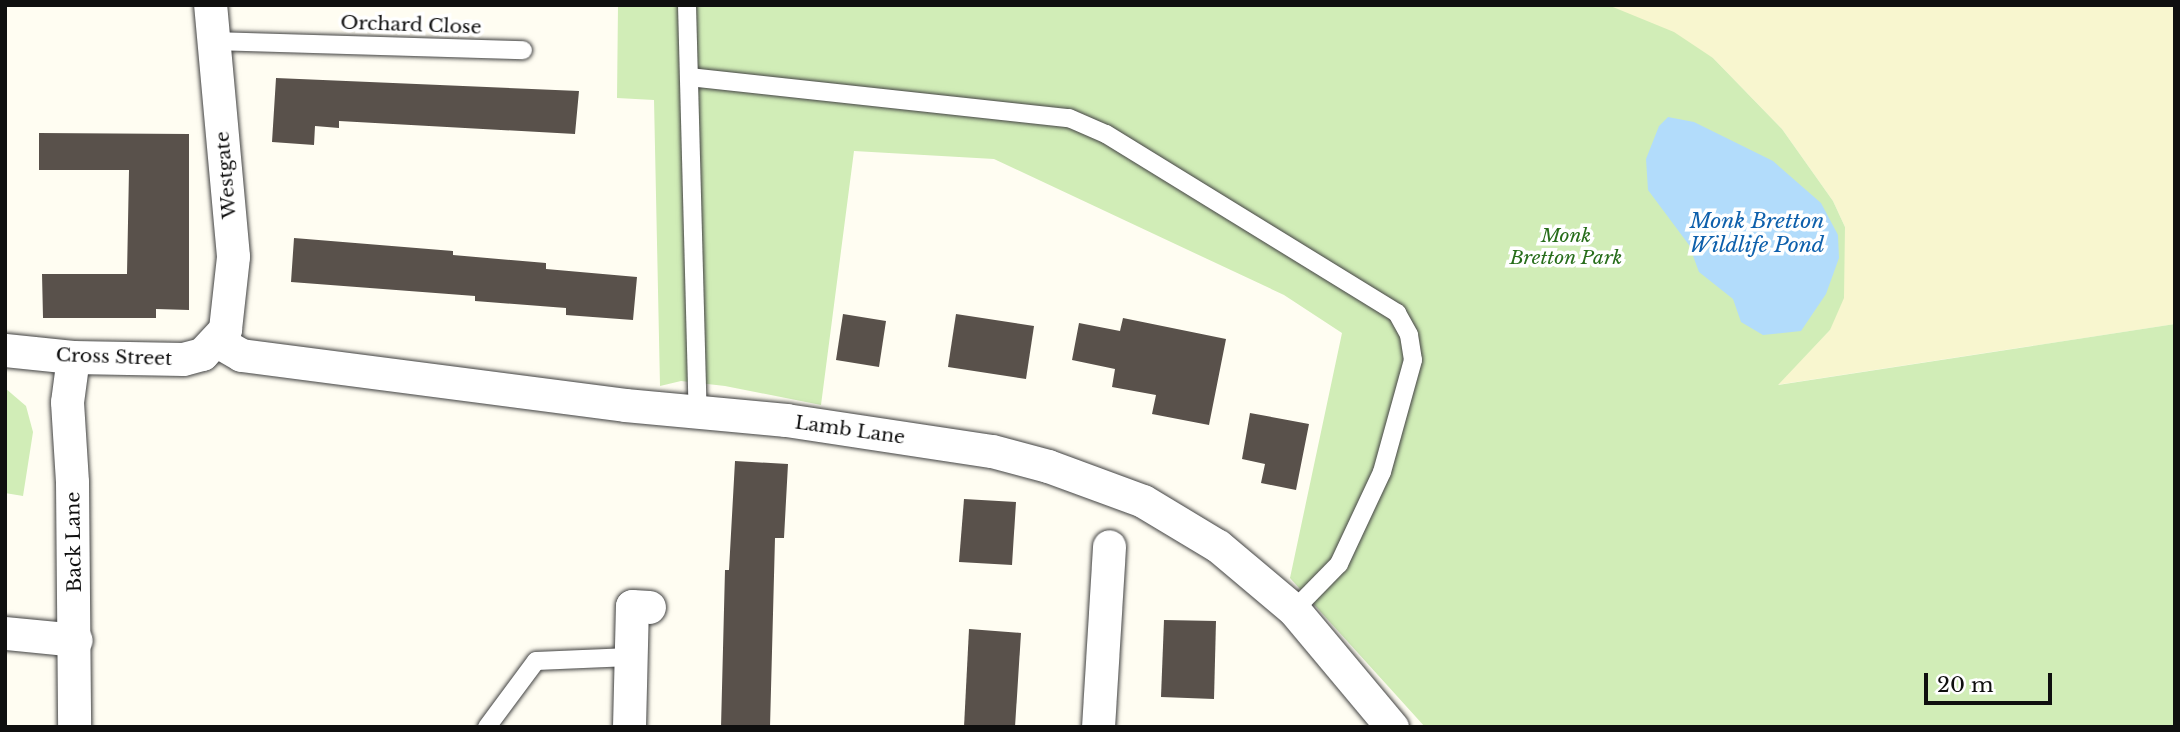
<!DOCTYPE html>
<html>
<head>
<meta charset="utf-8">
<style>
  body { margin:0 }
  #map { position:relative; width:2180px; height:732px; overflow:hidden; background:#fffdf2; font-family:"Libre Baskerville",serif }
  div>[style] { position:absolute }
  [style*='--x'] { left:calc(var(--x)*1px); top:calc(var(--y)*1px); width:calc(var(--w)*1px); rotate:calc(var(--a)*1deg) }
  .farmland>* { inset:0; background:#f8f6cf }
  .green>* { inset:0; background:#d1edb7 }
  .water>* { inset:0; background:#b2dcfb }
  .building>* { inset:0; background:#59514b }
  .roads { filter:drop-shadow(0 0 2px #424242) drop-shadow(0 0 2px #424242) }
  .lane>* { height:18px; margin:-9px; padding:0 9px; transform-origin:9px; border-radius:9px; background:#fff }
  .street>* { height:33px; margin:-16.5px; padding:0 16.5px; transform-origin:16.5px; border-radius:16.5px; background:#fff }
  span { translate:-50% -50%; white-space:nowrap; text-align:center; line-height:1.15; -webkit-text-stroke:7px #fff; paint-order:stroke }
  .street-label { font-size:19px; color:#0f0f0f }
  .park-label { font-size:19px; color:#276d1a; font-style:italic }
  .water-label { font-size:21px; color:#0e60ac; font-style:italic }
  .frame { position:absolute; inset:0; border:7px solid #0f0f0f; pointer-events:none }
  .scale { position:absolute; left:1924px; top:673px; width:128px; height:32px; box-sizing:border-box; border:4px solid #0f0f0f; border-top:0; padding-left:9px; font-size:21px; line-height:24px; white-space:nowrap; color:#0f0f0f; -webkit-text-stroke:5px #fff; paint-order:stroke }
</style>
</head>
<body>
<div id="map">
  <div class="farmland">
    <i style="clip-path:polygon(1608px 5px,2175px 5px,2175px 324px,1777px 385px,1830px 330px,1845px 227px,1833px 201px,1782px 129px,1713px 58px)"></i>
  </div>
  <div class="green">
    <i style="clip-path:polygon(618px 5px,1608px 5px,1674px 32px,1713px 58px,1782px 129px,1833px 201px,1845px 227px,1844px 298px,1830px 330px,1778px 385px,2175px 324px,2175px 727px,1425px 727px,1290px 578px,1342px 333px,1284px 295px,994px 159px,854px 151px,821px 405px,725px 386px,681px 381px,660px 386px,654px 100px,617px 98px)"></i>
    <i style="clip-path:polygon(5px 388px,26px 406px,33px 432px,23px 496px,5px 493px)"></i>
  </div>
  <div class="water">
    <i style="clip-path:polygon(1668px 117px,1694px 122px,1773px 161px,1821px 203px,1838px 235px,1839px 258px,1826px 294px,1801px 331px,1763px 335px,1741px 322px,1733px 299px,1699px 272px,1689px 245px,1648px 190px,1646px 159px,1659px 126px)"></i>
  </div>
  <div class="building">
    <i style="clip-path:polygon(276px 78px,579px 91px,575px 134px,339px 121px,339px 128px,315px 126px,314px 145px,272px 142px)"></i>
    <i style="clip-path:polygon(39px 133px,189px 134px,189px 310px,156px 309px,156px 318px,43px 318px,42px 274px,127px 274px,129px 170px,39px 170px)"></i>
    <i style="clip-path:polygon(294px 238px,453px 251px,453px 255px,546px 263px,546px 269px,637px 277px,633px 320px,566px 315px,566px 308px,475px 301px,475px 296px,291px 282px)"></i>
    <i style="clip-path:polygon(843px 314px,886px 321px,879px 367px,836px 360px)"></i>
    <i style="clip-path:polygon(956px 314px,1034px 326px,1026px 379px,948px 367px)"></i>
    <i style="clip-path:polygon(1123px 318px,1226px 339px,1209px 425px,1152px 414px,1156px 395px,1112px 387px,1115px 369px,1072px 360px,1079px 323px,1120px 331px)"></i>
    <i style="clip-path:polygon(1250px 413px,1309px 424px,1296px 490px,1261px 483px,1265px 464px,1242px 459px)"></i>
    <i style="clip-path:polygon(735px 461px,788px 464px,784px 538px,775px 538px,770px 727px,721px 727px,725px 570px,729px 570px)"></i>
    <i style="clip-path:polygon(964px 499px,1016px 502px,1012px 565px,959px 562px)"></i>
    <i style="clip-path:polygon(1164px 620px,1216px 621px,1214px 699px,1161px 697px)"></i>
    <i style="clip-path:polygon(969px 629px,1021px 633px,1015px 727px,964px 727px)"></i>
  </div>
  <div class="roads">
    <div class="lane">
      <i style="--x:687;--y:5;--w:407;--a:88.5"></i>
      <i style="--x:213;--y:41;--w:310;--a:1.7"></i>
      <i style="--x:689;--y:77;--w:382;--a:6.2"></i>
      <i style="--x:1069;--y:118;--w:40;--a:23.4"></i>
      <i style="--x:1106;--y:134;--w:342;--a:31.6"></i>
      <i style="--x:1397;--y:313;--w:25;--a:61"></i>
      <i style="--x:1409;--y:335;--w:25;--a:81"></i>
      <i style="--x:1413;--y:360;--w:116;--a:105.5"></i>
      <i style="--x:1382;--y:472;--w:102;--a:115.1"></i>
      <i style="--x:1339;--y:564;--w:64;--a:134.4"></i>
      <i style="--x:487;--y:727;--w:82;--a:-53.4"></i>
      <i style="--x:536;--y:661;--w:94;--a:-2.4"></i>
    </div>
    <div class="street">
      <i style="--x:217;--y:341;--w:28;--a:30"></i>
      <i style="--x:241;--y:355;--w:387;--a:7.4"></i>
      <i style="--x:625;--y:405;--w:162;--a:5.3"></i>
      <i style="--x:786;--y:420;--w:208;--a:8.6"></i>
      <i style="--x:992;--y:451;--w:58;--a:15"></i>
      <i style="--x:1048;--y:466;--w:101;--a:20.2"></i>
      <i style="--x:1143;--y:501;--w:87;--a:31"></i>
      <i style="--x:1218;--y:546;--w:99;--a:40.1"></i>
      <i style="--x:1294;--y:610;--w:153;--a:50.1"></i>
      <i style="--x:5;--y:350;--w:68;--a:5.9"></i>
      <i style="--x:73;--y:357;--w:110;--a:1"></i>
      <i style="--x:183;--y:359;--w:20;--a:-15"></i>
      <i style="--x:202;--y:354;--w:34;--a:-47"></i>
      <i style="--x:225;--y:329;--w:73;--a:-83.7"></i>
      <i style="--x:233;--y:256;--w:252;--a:-95.2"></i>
      <i style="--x:73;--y:357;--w:45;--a:97.6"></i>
      <i style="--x:67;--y:402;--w:80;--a:86.4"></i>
      <i style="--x:72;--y:482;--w:245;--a:89.5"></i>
      <i style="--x:5;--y:633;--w:71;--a:5.6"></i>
      <i style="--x:629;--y:727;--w:121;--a:-88.6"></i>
      <i style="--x:632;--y:606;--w:17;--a:3"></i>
      <i style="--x:1098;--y:727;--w:181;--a:-86.5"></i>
    </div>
  </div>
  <div class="street-label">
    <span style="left:411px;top:25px;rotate:2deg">Orchard Close</span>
    <span style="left:226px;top:175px;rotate:-95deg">Westgate</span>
    <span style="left:114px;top:357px;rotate:2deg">Cross Street</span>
    <span style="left:850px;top:430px;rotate:8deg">Lamb Lane</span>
    <span style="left:74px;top:542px;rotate:-91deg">Back Lane</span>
  </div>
  <div class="park-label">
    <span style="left:1566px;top:247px">Monk<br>Bretton Park</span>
  </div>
  <div class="water-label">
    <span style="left:1757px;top:233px">Monk Bretton<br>Wildlife Pond</span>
  </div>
  <div class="frame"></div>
  <div class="scale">20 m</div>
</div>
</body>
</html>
